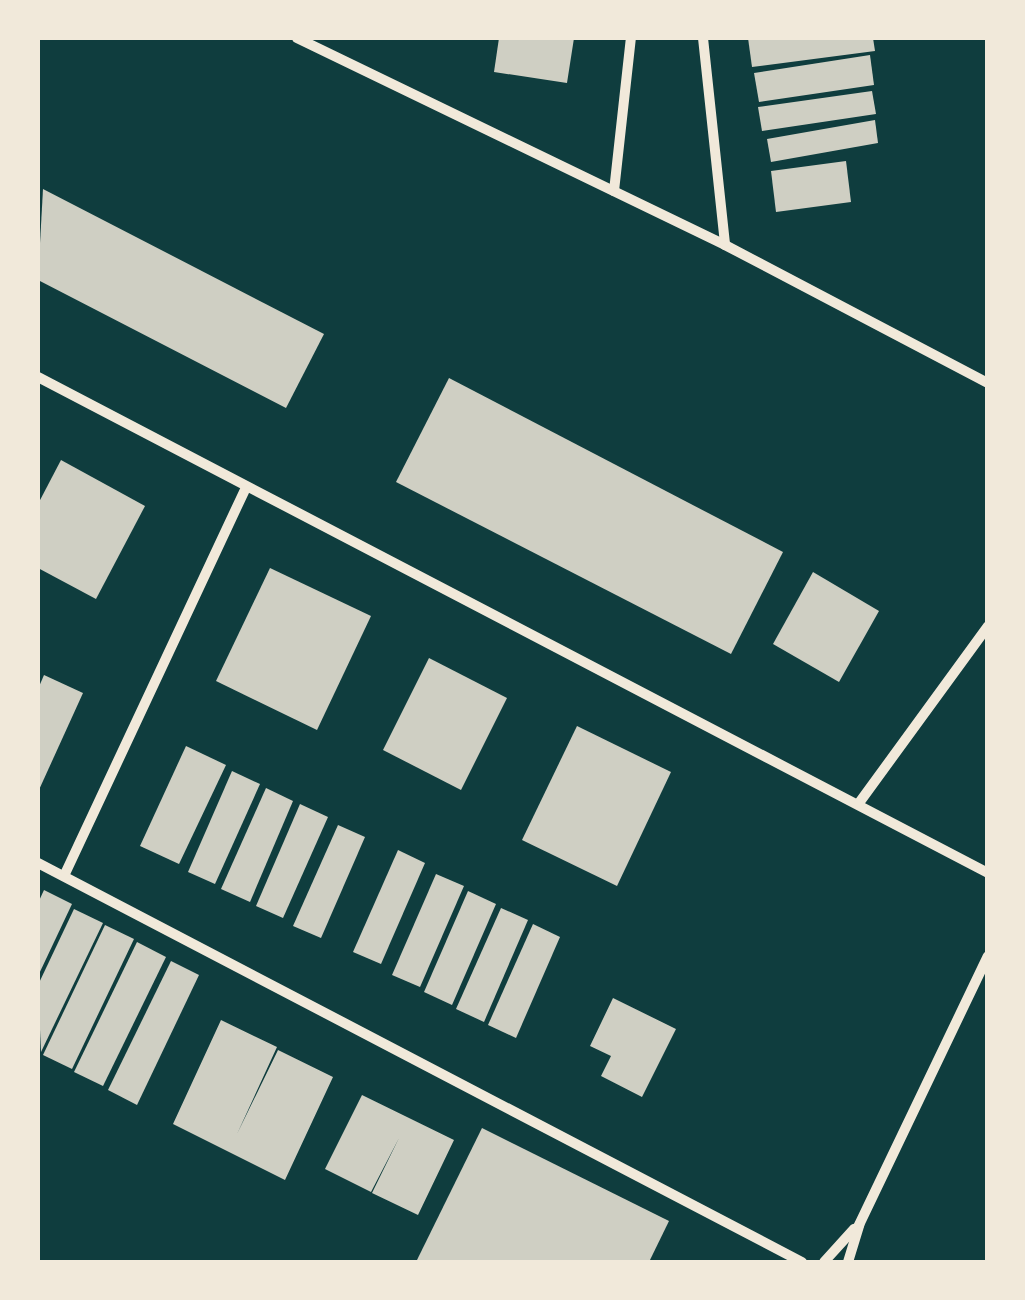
<!DOCTYPE html>
<html>
<head>
<meta charset="utf-8">
<style>
  body { margin:0 }
  #map { position:relative; width:1025px; height:1300px; overflow:hidden; background:#0f3d3e; font-family:"Crimson Pro",serif }
  div>[style] { position:absolute }
  [style*='--x'] { left:calc(var(--x)*1px); top:calc(var(--y)*1px); width:calc(var(--w)*1px); rotate:calc(var(--a)*1deg) }
  .building>* { inset:0; background:#cfcfc3 }
  .minor>* { height:10px; margin:-5px; padding:0 5px; transform-origin:5px; border-radius:5px; background:#f1e9da }
  span { translate:-50% -50%; white-space:nowrap; text-align:center; line-height:1.15; -webkit-text-stroke:9px #f1e9da; paint-order:stroke }
  .frame { position:absolute; inset:0; border:40px solid #f1e9da; pointer-events:none }
</style>
</head>
<body>
<div id="map">
  <div class="building">
    <i style="clip-path:polygon(499px 38px,574px 38px,567px 83px,494px 72px)"></i>
    <i style="clip-path:polygon(748px 38px,873px 38px,875px 51px,752px 67px)"></i>
    <i style="clip-path:polygon(870px 55px,874px 85px,759px 102px,754px 73px)"></i>
    <i style="clip-path:polygon(872px 91px,876px 114px,762px 131px,758px 107px)"></i>
    <i style="clip-path:polygon(875px 120px,878px 143px,771px 162px,767px 139px)"></i>
    <i style="clip-path:polygon(846px 161px,851px 202px,776px 212px,771px 171px)"></i>
    <i style="clip-path:polygon(43px 189px,324px 334px,286px 408px,38px 280px)"></i>
    <i style="clip-path:polygon(449px 378px,783px 552px,731px 654px,396px 482px)"></i>
    <i style="clip-path:polygon(61px 460px,145px 506px,96px 599px,38px 568px,38px 504px)"></i>
    <i style="clip-path:polygon(270px 568px,371px 616px,317px 730px,216px 681px)"></i>
    <i style="clip-path:polygon(813px 572px,879px 611px,839px 682px,773px 644px)"></i>
    <i style="clip-path:polygon(429px 658px,507px 698px,461px 790px,383px 750px)"></i>
    <i style="clip-path:polygon(44px 675px,83px 693px,38px 792px,38px 689px)"></i>
    <i style="clip-path:polygon(577px 726px,671px 772px,617px 886px,522px 840px)"></i>
    <i style="clip-path:polygon(186px 746px,226px 765px,179px 864px,140px 846px)"></i>
    <i style="clip-path:polygon(232px 771px,260px 784px,215px 884px,188px 872px)"></i>
    <i style="clip-path:polygon(266px 788px,293px 801px,250px 902px,221px 889px)"></i>
    <i style="clip-path:polygon(300px 804px,328px 817px,283px 918px,256px 906px)"></i>
    <i style="clip-path:polygon(338px 825px,365px 837px,321px 938px,293px 926px)"></i>
    <i style="clip-path:polygon(398px 850px,425px 863px,381px 964px,353px 952px)"></i>
    <i style="clip-path:polygon(436px 874px,464px 886px,420px 987px,392px 975px)"></i>
    <i style="clip-path:polygon(44px 890px,72px 904px,38px 976px,38px 903px)"></i>
    <i style="clip-path:polygon(468px 891px,496px 904px,452px 1005px,424px 992px)"></i>
    <i style="clip-path:polygon(501px 908px,528px 920px,484px 1022px,456px 1009px)"></i>
    <i style="clip-path:polygon(74px 909px,103px 923px,41px 1052px,38px 985px)"></i>
    <i style="clip-path:polygon(533px 924px,560px 937px,516px 1038px,488px 1025px)"></i>
    <i style="clip-path:polygon(105px 925px,134px 939px,72px 1069px,43px 1055px)"></i>
    <i style="clip-path:polygon(137px 942px,166px 957px,103px 1086px,74px 1072px)"></i>
    <i style="clip-path:polygon(171px 961px,199px 975px,137px 1105px,108px 1090px)"></i>
    <i style="clip-path:polygon(613px 998px,676px 1029px,642px 1097px,601px 1076px,611px 1056px,590px 1046px)"></i>
    <i style="clip-path:polygon(221px 1020px,277px 1047px,237px 1134px,278px 1050px,333px 1077px,285px 1180px,173px 1124px)"></i>
    <i style="clip-path:polygon(362px 1095px,454px 1140px,418px 1215px,372px 1193px,399px 1138px,371px 1192px,325px 1169px)"></i>
    <i style="clip-path:polygon(482px 1128px,669px 1221px,649px 1262px,416px 1262px)"></i>
  </div>
  <div class="minor">
    <i style="--x:297;--y:38;--w:475;--a:25.8"></i>
    <i style="--x:725;--y:245;--w:297;--a:27.7"></i>
    <i style="--x:703;--y:38;--w:208;--a:83.9"></i>
    <i style="--x:614;--y:191;--w:154;--a:-83.7"></i>
    <i style="--x:38;--y:377;--w:1072;--a:27.57"></i>
    <i style="--x:859;--y:803;--w:219;--a:-53.9"></i>
    <i style="--x:38;--y:863;--w:862;--a:27.58"></i>
    <i style="--x:64;--y:876;--w:429;--a:-64.9"></i>
    <i style="--x:824;--y:1262;--w:45;--a:-47.7"></i>
    <i style="--x:848;--y:1262;--w:39;--a:-73"></i>
    <i style="--x:859;--y:1225;--w:298;--a:-64.4"></i>
  </div>
  <div class="frame"></div>
</div>
</body>
</html>
